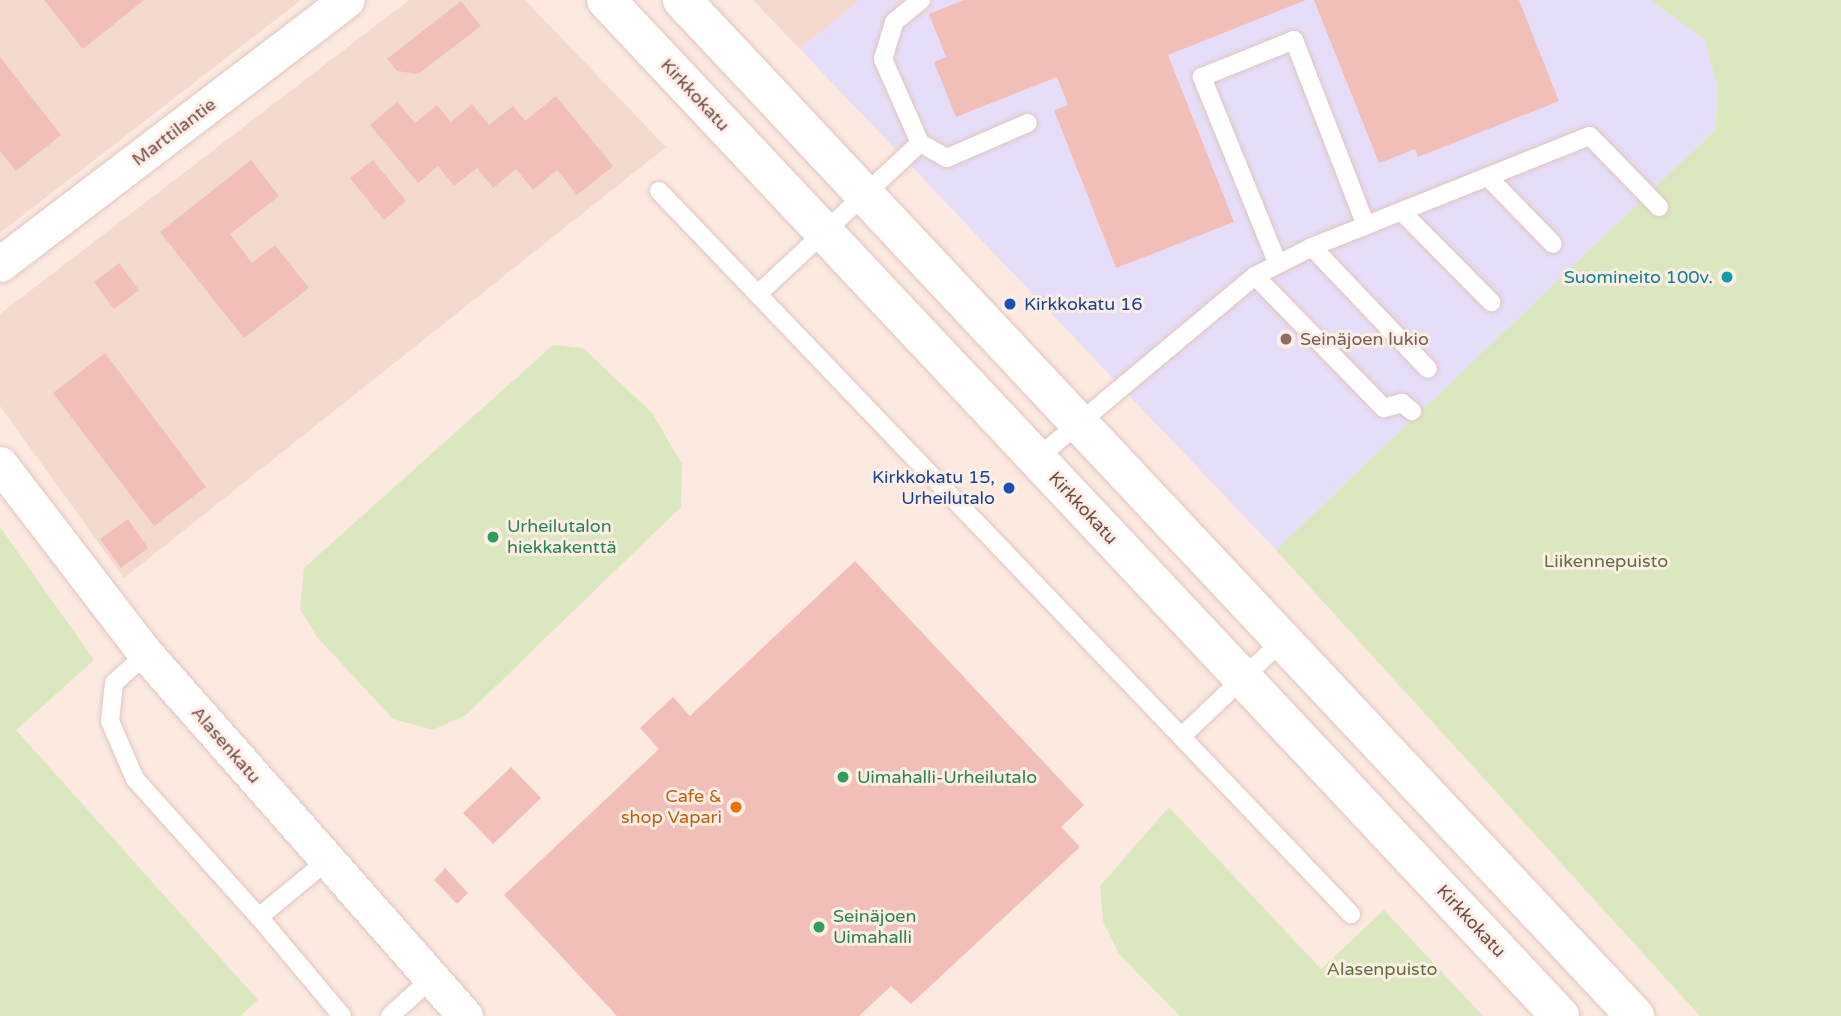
<!DOCTYPE html>
<html>
<head>
<meta charset="utf-8">
<style>
  body { margin:0 }
  #map { position:relative; width:1841px; height:1016px; overflow:hidden; background:#fce9e0; font-family:"Varela Round",sans-serif }
  div>[style] { position:absolute }
  [style*='--x'] { left:calc(var(--x)*1px); top:calc(var(--y)*1px); width:calc(var(--w)*1px); rotate:calc(var(--a)*1deg) }
  .residential>* { inset:0; background:#f3d9ce }
  .education>* { inset:0; background:#e6ddf8 }
  .green>* { inset:0; background:#dbe8bf }
  .building>* { inset:0; background:#f1bfb8 }
  .roads { filter:drop-shadow(0 0 2px #e1c5bf) drop-shadow(0 0 2px #e1c5bf) }
  .lane>* { height:18px; margin:-9px; padding:0 9px; transform-origin:9px; border-radius:9px; background:#fff }
  .street>* { height:35px; margin:-17.5px; padding:0 17.5px; transform-origin:17.5px; border-radius:17.5px; background:#fff }
  .secondary>* { height:38px; margin:-19px; padding:0 19px; transform-origin:19px; border-radius:19px; background:#fff }
  .dots>* { width:19px; height:19px; translate:-50% -50%; box-sizing:border-box; border:4px solid #ffeee6; border-radius:50% }
  span { translate:-50% -50%; white-space:nowrap; text-align:center; line-height:1.15; -webkit-text-stroke:6px #ffeee6; paint-order:stroke }
  .street-label { font-size:18px; color:#724b48 }
  .culture-label { font-size:18px; color:#0d838f }
  .right { translate:-100% -50%; text-align:right }
  .transit-label { font-size:18px; color:#164399 }
  .left { translate:0 -50%; text-align:left }
  .education-label { font-size:18px; color:#785e54 }
  .leisure-label { font-size:18px; color:#27864d }
  .park-label { font-size:18px; color:#5c723d }
  .food-label { font-size:18px; color:#c56008 }
</style>
</head>
<body>
<div id="map">
  <div class="residential">
    <i style="clip-path:polygon(0 0,301px 0,0 233px)"></i>
    <i style="clip-path:polygon(409px 0,525px 0,666px 147px,124px 578px,0 406px,0 314px)"></i>
    <i style="clip-path:polygon(753px 0,860px 0,800px 49px)"></i>
  </div>
  <div class="education">
    <i style="clip-path:polygon(860px 0,1650px 0,1705px 40px,1717px 85px,1716px 129px,1276px 550px,800px 49px)"></i>
  </div>
  <div class="green">
    <i style="clip-path:polygon(1650px 0,1841px 0,1841px 1016px,1700px 1016px,1276px 550px,1716px 129px,1717px 85px,1705px 40px)"></i>
    <i style="clip-path:polygon(553px 345px,583px 348px,652px 413px,682px 464px,681px 507px,466px 715px,433px 730px,393px 719px,317px 637px,300px 609px,304px 568px)"></i>
    <i style="clip-path:polygon(0 527px,94px 660px,16px 730px,258px 1000px,240px 1016px,0 1016px)"></i>
    <i style="clip-path:polygon(1169px 807px,1321px 969px,1384px 910px,1483px 1016px,1180px 1016px,1119px 954px,1103px 921px,1100px 886px)"></i>
  </div>
  <div class="building">
    <i style="clip-path:polygon(44px 0,144px 0,83px 49px)"></i>
    <i style="clip-path:polygon(964px 0,1306px 0,1168px 55px,1234px 222px,1116px 268px,1054px 110px,1068px 105px,1057px 77px,956px 117px,934px 62px,946px 57px,929px 14px)"></i>
    <i style="clip-path:polygon(1314px 0,1519px 0,1559px 101px,1418px 157px,1415px 149px,1379px 163px)"></i>
    <i style="clip-path:polygon(461px 1px,481px 26px,418px 74px,397px 71px,387px 59px)"></i>
    <i style="clip-path:polygon(0 57px,61px 135px,16px 171px,0 151px)"></i>
    <i style="clip-path:polygon(556px 96px,613px 166px,577px 195px,557px 170px,533px 190px,516px 169px,493px 188px,477px 168px,454px 186px,438px 166px,418px 183px,370px 125px,397px 102px,415px 123px,437px 105px,451px 122px,472px 104px,489px 125px,513px 106px,525px 121px)"></i>
    <i style="clip-path:polygon(251px 160px,279px 196px,230px 234px,252px 263px,275px 245px,309px 288px,244px 338px,160px 232px)"></i>
    <i style="clip-path:polygon(373px 160px,406px 201px,384px 220px,350px 178px)"></i>
    <i style="clip-path:polygon(119px 263px,139px 290px,114px 309px,94px 282px)"></i>
    <i style="clip-path:polygon(105px 353px,206px 487px,154px 526px,53px 393px)"></i>
    <i style="clip-path:polygon(128px 519px,148px 548px,121px 568px,100px 539px)"></i>
    <i style="clip-path:polygon(855px 561px,1084px 805px,1061px 827px,1080px 847px,911px 1004px,891px 986px,859px 1016px,617px 1016px,504px 895px,659px 749px,640px 728px,673px 697px,690px 716px)"></i>
    <i style="clip-path:polygon(511px 767px,541px 798px,493px 844px,463px 813px)"></i>
    <i style="clip-path:polygon(445px 868px,468px 893px,457px 904px,434px 880px)"></i>
  </div>
  <div class="roads">
    <div class="lane">
      <i style="--x:920;--y:143;--w:92;--a:-113.8"></i>
      <i style="--x:883;--y:59;--w:39;--a:-73"></i>
      <i style="--x:894;--y:22;--w:35;--a:-39"></i>
      <i style="--x:1488;--y:177;--w:93;--a:45.9"></i>
      <i style="--x:659;--y:191;--w:1001;--a:46.26"></i>
      <i style="--x:1402;--y:212;--w:127;--a:45.3"></i>
      <i style="--x:1312;--y:247;--w:168;--a:46.4"></i>
      <i style="--x:1277;--y:262;--w:200;--a:-112.1"></i>
      <i style="--x:1202;--y:77;--w:99;--a:-21.9"></i>
      <i style="--x:1294;--y:40;--w:199;--a:68.8"></i>
      <i style="--x:1255;--y:276;--w:185;--a:45.7"></i>
      <i style="--x:1384;--y:408;--w:19;--a:-16"></i>
      <i style="--x:1402;--y:403;--w:13;--a:39"></i>
      <i style="--x:758;--y:294;--w:221;--a:-43"></i>
      <i style="--x:920;--y:143;--w:31;--a:29"></i>
      <i style="--x:947;--y:158;--w:88;--a:-23.4"></i>
      <i style="--x:1036;--y:459;--w:285;--a:-39.9"></i>
      <i style="--x:1255;--y:276;--w:64;--a:-27"></i>
      <i style="--x:1312;--y:247;--w:299;--a:-21.8"></i>
      <i style="--x:1590;--y:136;--w:99;--a:45.8"></i>
      <i style="--x:146;--y:654;--w:43;--a:137.8"></i>
      <i style="--x:114;--y:683;--w:38;--a:96"></i>
      <i style="--x:110;--y:721;--w:63;--a:66.7"></i>
      <i style="--x:135;--y:779;--w:186;--a:48.1"></i>
      <i style="--x:259;--y:917;--w:89;--a:-39.6"></i>
      <i style="--x:1182;--y:736;--w:139;--a:-43.5"></i>
      <i style="--x:259;--y:917;--w:129;--a:50"></i>
      <i style="--x:390;--y:1016;--w:57;--a:-42.1"></i>
    </div>
    <div class="street">
      <i style="--x:0;--y:264;--w:436;--a:-37.3"></i>
      <i style="--x:0;--y:464;--w:240;--a:52.5"></i>
      <i style="--x:146;--y:654;--w:482;--a:48.6"></i>
    </div>
    <div class="secondary">
      <i style="--x:606;--y:0;--w:1394;--a:46.8"></i>
      <i style="--x:682;--y:0;--w:1393;--a:46.83"></i>
    </div>
  </div>
  <div class="dots">
    <i style="left:1727px;top:277px;background:#0f9aa8"></i>
    <i style="left:1010px;top:304px;background:#1a4fb4"></i>
    <i style="left:1286px;top:339px;background:#8d6e63"></i>
    <i style="left:1009px;top:488px;background:#1a4fb4"></i>
    <i style="left:493px;top:537px;background:#2e9e5b"></i>
    <i style="left:843px;top:777px;background:#2e9e5b"></i>
    <i style="left:736px;top:807px;background:#e8710a"></i>
    <i style="left:819px;top:927px;background:#2e9e5b"></i>
  </div>
  <div class="street-label">
    <span style="left:695px;top:95px;rotate:47deg">Kirkkokatu</span>
    <span style="left:174px;top:132px;rotate:-37deg">Marttilantie</span>
    <span style="left:1083px;top:508px;rotate:47deg">Kirkkokatu</span>
    <span style="left:226px;top:745px;rotate:49deg">Alasenkatu</span>
    <span style="left:1471px;top:921px;rotate:47deg">Kirkkokatu</span>
  </div>
  <div class="culture-label">
    <span class="right" style="left:1713px;top:277px">Suomineito 100v.</span>
  </div>
  <div class="transit-label">
    <span class="left" style="left:1024px;top:304px">Kirkkokatu 16</span>
    <span class="right" style="left:995px;top:488px">Kirkkokatu 15,<br>Urheilutalo</span>
  </div>
  <div class="education-label">
    <span class="left" style="left:1300px;top:339px">Seinäjoen lukio</span>
  </div>
  <div class="leisure-label">
    <span class="left" style="left:507px;top:537px">Urheilutalon<br>hiekkakenttä</span>
    <span class="left" style="left:857px;top:777px">Uimahalli-Urheilutalo</span>
    <span class="left" style="left:833px;top:927px">Seinäjoen<br>Uimahalli</span>
  </div>
  <div class="park-label">
    <span style="left:1606px;top:561px">Liikennepuisto</span>
    <span style="left:1382px;top:969px">Alasenpuisto</span>
  </div>
  <div class="food-label">
    <span class="right" style="left:722px;top:807px">Cafe &amp;<br>shop Vapari</span>
  </div>
</div>
</body>
</html>
